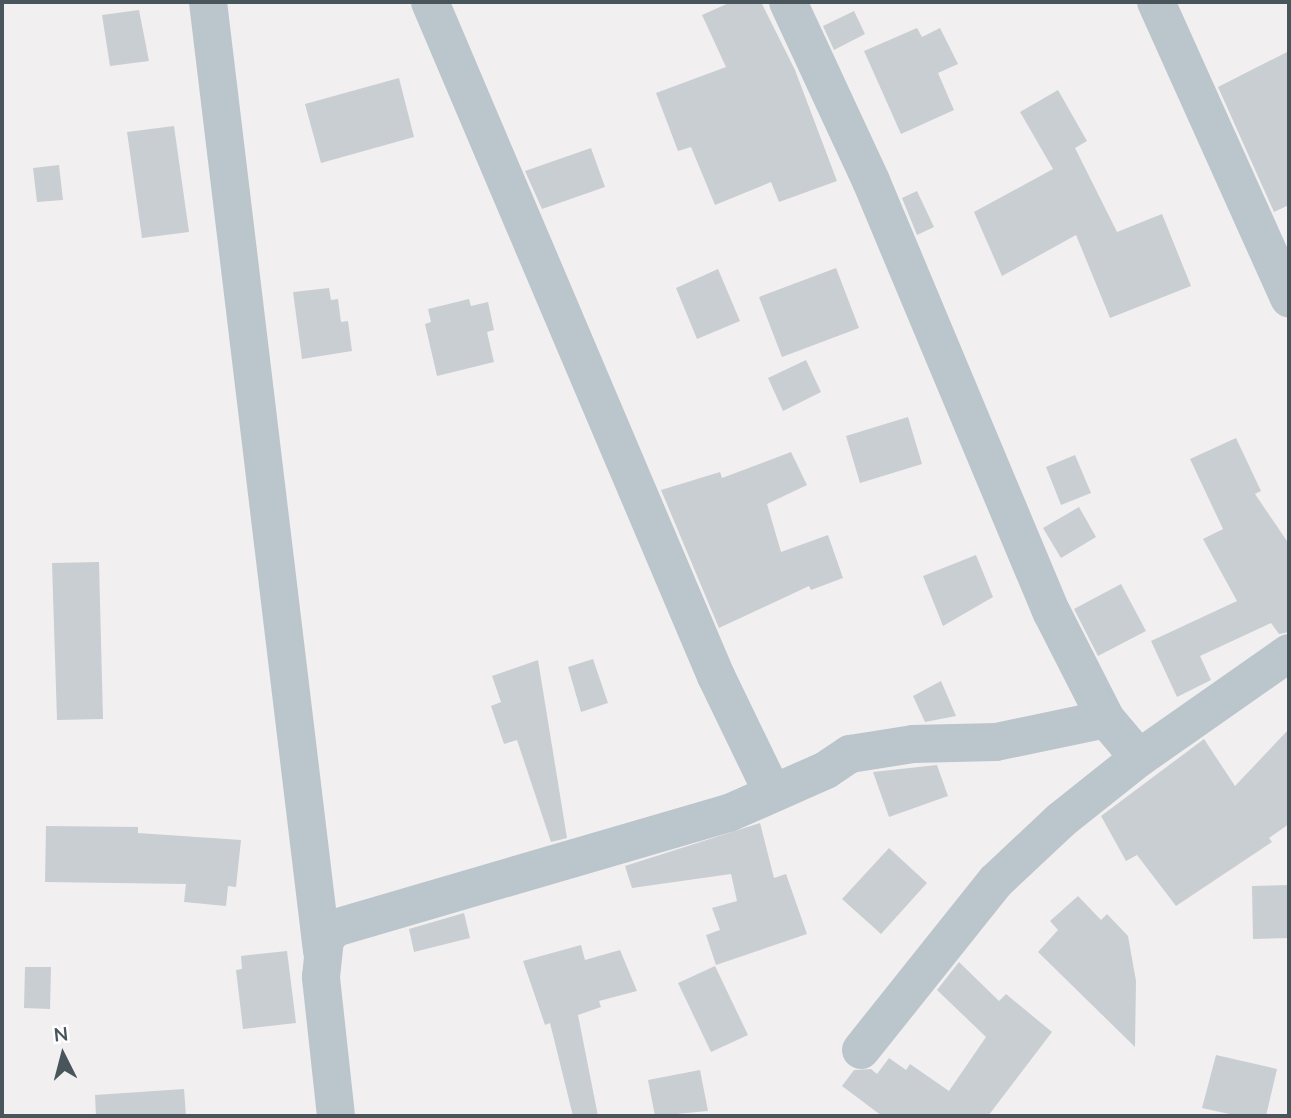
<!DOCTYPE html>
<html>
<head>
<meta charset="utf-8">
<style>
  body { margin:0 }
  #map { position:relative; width:1291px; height:1118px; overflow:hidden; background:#f2eff0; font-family:Mulish,sans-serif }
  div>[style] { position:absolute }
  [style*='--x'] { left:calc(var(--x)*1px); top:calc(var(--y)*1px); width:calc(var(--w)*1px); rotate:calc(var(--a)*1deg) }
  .building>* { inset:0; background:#c9ced2 }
  .street>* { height:38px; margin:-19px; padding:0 19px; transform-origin:19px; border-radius:19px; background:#bbc6cc }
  span { translate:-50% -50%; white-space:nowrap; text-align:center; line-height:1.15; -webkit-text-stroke:6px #fff; paint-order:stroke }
  .frame { position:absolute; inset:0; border:4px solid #48565c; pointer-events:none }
  .north { position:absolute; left:28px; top:1020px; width:70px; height:70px; -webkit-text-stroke:5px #fff; paint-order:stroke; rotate:354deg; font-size:19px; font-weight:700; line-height:28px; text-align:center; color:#48565c }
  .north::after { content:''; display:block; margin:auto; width:24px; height:32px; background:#48565c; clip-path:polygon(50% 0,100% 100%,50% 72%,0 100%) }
</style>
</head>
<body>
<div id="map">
  <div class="building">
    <i style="clip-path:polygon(731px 2px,761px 2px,795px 70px,837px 181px,779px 202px,771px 182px,715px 205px,691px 147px,678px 151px,656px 93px,726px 67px,702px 15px)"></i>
    <i style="clip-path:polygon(139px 10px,149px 61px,110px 66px,102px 15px)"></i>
    <i style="clip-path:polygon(854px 11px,865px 34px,834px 50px,823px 26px)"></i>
    <i style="clip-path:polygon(917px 28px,922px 37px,940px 28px,958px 64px,938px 73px,954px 110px,901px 134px,864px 51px)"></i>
    <i style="clip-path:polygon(1289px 51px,1289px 205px,1274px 212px,1218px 87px)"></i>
    <i style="clip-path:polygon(399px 78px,414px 137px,321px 163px,305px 104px)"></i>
    <i style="clip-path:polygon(1058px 90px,1087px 141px,1075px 148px,1117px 232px,1162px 214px,1191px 286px,1110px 318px,1076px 235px,1002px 276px,974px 212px,1053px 169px,1020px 112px)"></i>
    <i style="clip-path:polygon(174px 126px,189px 232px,142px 238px,127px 132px)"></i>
    <i style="clip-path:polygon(591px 148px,605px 187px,542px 209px,525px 171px)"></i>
    <i style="clip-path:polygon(59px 165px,63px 200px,37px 202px,33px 168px)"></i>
    <i style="clip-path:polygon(917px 191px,934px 227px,917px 235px,902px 198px)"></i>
    <i style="clip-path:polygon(836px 268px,859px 328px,782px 357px,759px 297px)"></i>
    <i style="clip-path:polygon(718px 269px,740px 321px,697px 339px,676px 288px)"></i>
    <i style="clip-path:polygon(329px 288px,331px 300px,338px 299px,341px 322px,348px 321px,352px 351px,302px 359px,293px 292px)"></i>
    <i style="clip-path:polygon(469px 299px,471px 306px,488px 302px,494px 330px,487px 332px,494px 362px,437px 376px,425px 324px,431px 322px,428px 309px)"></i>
    <i style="clip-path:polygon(806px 360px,821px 392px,783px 411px,768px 378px)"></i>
    <i style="clip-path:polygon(908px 417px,922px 464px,860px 483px,846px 436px)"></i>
    <i style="clip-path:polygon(1236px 438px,1261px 491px,1255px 494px,1289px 544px,1289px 632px,1279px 634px,1271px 623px,1200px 656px,1211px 680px,1177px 697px,1151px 641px,1237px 601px,1203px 539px,1223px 529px,1190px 459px)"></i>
    <i style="clip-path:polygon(791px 452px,807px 485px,767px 504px,781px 552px,828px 535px,843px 578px,811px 590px,809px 586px,719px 628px,661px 490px,720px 472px,722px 478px)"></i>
    <i style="clip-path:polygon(1075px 455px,1091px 493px,1061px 505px,1046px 467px)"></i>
    <i style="clip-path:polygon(1079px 507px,1096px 537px,1061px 558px,1043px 528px)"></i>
    <i style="clip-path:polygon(976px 555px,993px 597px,943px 626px,923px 576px)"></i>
    <i style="clip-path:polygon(99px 562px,103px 719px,57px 720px,52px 563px)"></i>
    <i style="clip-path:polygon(1121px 584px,1146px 631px,1098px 656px,1074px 609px)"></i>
    <i style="clip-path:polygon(593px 659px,608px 703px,581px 712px,568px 667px)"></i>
    <i style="clip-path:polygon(538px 660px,567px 838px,551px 842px,517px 740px,504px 744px,491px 706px,501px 702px,492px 676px)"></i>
    <i style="clip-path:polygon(941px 681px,956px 716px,925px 722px,913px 696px)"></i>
    <i style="clip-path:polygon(1289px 729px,1289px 824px,1269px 838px,1272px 842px,1176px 906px,1137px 855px,1126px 861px,1101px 816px,1204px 739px,1235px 786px)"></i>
    <i style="clip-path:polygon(937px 765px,948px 796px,889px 817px,873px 772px)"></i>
    <i style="clip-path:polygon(760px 823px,774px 878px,786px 874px,807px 934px,716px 965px,706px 935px,720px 930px,712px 908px,737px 901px,731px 874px,632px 888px,625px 866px)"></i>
    <i style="clip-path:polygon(46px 826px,138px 827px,138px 833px,241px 840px,236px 887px,228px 886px,226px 906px,184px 902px,186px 884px,45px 882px)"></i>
    <i style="clip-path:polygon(889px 848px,927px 883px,881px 934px,842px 899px)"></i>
    <i style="clip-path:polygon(1289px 885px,1289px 938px,1253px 939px,1252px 886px)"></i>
    <i style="clip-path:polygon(1078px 896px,1101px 920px,1107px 914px,1128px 936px,1136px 981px,1135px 1047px,1038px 952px,1058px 930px,1050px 921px)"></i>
    <i style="clip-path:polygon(464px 913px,470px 938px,414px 952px,409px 929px)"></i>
    <i style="clip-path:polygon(581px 945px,585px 960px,620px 950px,637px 991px,599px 1001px,601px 1007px,578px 1015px,598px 1116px,573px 1116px,550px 1023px,545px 1025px,523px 961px)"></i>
    <i style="clip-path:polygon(287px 951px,296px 1023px,243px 1029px,236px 970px,242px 969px,241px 956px)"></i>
    <i style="clip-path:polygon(959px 962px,999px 1001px,1006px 994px,1052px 1032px,988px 1116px,882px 1116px,842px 1086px,854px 1070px,871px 1069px,877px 1074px,889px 1058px,906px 1070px,910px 1064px,949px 1091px,986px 1037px,937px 990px)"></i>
    <i style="clip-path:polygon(715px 966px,748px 1035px,711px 1052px,678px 983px)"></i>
    <i style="clip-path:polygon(25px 967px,51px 967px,50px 1009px,24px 1008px)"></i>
    <i style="clip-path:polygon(1216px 1055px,1277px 1069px,1266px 1116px,1238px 1116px,1202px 1108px)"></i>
    <i style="clip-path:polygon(700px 1070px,708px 1111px,655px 1116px,648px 1080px)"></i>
    <i style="clip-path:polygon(184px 1089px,186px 1116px,96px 1116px,95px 1095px)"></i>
  </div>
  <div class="street">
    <i style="--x:208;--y:2;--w:956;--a:83.15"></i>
    <i style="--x:430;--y:2;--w:732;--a:67.01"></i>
    <i style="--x:716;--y:676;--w:129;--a:64.2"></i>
    <i style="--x:788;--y:2;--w:197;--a:65.1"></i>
    <i style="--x:871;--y:181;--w:468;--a:67.3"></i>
    <i style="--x:1052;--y:613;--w:119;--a:63"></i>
    <i style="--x:1106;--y:719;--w:51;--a:49.8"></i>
    <i style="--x:1156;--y:2;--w:325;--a:65.8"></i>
    <i style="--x:861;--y:1050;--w:216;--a:-51.4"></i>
    <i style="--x:996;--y:881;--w:89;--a:-43.2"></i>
    <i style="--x:1061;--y:820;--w:100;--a:-38.5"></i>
    <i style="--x:1139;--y:758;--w:183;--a:-35"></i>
    <i style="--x:336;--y:1116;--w:140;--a:-96.2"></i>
    <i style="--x:321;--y:977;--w:38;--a:-84"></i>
    <i style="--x:325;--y:939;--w:15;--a:-48"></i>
    <i style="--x:335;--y:928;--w:410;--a:-16.3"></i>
    <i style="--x:729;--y:813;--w:106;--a:-23.9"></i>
    <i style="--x:826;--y:770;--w:29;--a:-34"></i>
    <i style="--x:850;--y:754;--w:64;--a:-9"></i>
    <i style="--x:913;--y:744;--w:83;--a:-1.4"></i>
    <i style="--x:996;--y:742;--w:112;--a:-11.8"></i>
  </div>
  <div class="frame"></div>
  <div class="north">N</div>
</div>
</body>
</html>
